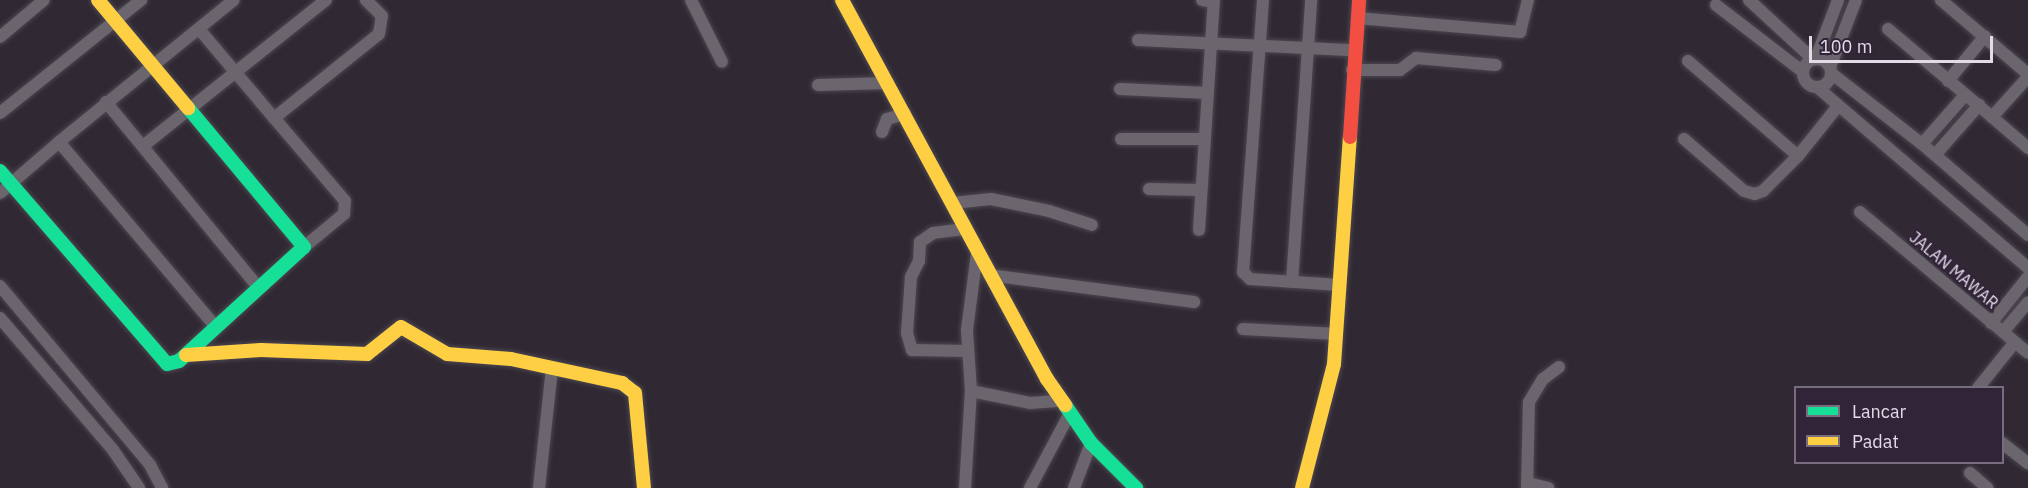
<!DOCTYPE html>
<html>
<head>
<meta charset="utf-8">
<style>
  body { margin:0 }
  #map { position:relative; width:2028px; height:488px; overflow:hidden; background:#302933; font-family:"IBM Plex Sans",sans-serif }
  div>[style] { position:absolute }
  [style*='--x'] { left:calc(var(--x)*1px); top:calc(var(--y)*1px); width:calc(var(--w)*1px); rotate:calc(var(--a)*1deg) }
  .roads { filter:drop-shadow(0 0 2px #4c4750) drop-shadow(0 0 2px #4c4750) }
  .street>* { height:12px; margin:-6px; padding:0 6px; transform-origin:6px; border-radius:6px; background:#6b656e }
  .street>.ring { margin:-6px; padding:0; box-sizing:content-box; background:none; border:12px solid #6b656e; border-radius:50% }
  .fast>* { height:14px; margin:-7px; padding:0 7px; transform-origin:7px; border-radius:7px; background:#16e098 }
  .slow>* { height:14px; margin:-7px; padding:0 7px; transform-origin:7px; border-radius:7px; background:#ffcf43 }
  .jam>* { height:14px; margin:-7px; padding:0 7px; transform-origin:7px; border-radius:7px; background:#f24e42 }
  span { translate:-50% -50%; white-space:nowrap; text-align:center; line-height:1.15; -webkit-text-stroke:5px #312438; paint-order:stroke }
  .street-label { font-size:16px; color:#e3dbe8 }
  .legend { position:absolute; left:1794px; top:386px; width:210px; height:78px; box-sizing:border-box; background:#312438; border:2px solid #786d7e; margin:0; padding:8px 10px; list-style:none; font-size:18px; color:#e3dbe8 }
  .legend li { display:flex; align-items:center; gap:12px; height:30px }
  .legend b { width:30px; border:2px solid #786d7e }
  .scale { position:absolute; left:1809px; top:36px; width:184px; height:27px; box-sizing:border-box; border:3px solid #e3dbe8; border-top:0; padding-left:8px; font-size:18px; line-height:21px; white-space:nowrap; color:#e3dbe8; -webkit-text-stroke:4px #312438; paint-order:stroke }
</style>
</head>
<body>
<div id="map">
  <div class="roads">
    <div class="street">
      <i style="--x:691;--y:0;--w:69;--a:63.4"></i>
      <i style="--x:1202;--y:0;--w:12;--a:9"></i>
      <i style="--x:1263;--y:0;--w:273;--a:94.2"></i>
      <i style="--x:1243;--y:272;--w:10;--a:45"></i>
      <i style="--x:1250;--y:279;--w:90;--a:3.8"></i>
      <i style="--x:1749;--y:0;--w:87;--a:42.7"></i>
      <i style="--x:1941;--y:0;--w:114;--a:40.4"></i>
      <i style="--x:1716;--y:5;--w:110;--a:37.6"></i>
      <i style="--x:1357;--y:18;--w:164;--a:4.9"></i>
      <i style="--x:1520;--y:32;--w:33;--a:-76"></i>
      <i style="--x:199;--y:29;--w:116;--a:49.9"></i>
      <i style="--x:1888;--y:29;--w:136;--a:40.2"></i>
      <i style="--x:0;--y:37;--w:57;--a:-40.1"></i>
      <i style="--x:1138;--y:40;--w:216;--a:2.7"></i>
      <i style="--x:1816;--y:58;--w:62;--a:-69.2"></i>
      <i class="ring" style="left:1803px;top:59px;width:16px;height:16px"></i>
      <i style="--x:1688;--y:61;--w:145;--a:40.8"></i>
      <i style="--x:1830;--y:67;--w:72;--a:-68.8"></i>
      <i style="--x:1352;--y:70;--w:48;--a:0"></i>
      <i style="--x:1400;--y:70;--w:20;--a:-37"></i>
      <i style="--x:1416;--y:58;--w:80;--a:5"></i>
      <i style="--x:1831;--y:73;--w:115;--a:38"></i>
      <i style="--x:1922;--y:144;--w:140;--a:40.6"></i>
      <i style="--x:2028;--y:77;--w:54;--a:132"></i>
      <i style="--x:1992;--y:117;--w:48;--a:40.7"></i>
      <i style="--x:1948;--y:81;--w:58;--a:-50.6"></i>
      <i style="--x:818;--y:85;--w:70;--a:-1.6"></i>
      <i style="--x:1817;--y:87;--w:278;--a:40.6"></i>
      <i style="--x:1120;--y:89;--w:88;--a:2.6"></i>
      <i style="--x:106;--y:102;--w:239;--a:50.6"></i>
      <i style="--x:0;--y:113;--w:181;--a:-38.7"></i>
      <i style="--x:882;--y:132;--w:14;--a:-69"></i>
      <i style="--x:887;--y:119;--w:19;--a:-16"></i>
      <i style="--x:1121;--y:139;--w:84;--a:0"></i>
      <i style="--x:1684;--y:139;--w:79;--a:40.9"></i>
      <i style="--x:1744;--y:191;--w:11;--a:15"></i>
      <i style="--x:1755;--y:194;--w:9;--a:-21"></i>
      <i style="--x:1763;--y:191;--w:49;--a:-45"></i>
      <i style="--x:1798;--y:156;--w:64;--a:-51.3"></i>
      <i style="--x:1922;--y:144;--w:65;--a:-48.7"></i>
      <i style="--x:143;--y:146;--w:234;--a:-38.6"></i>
      <i style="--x:1935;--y:155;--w:67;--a:-48.7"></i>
      <i style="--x:1149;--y:189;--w:52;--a:1.1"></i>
      <i style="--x:0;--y:193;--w:78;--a:-40.8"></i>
      <i style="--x:953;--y:203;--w:38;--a:-6"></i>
      <i style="--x:991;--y:199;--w:59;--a:11.7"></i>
      <i style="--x:1049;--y:211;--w:45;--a:18"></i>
      <i style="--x:1860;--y:212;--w:219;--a:40"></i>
      <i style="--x:965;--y:229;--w:32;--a:173"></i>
      <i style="--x:933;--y:233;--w:16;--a:145"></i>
      <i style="--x:920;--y:242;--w:19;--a:93"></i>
      <i style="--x:919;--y:261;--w:18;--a:117"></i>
      <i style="--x:911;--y:277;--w:56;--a:94.1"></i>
      <i style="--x:907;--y:333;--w:18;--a:74"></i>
      <i style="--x:912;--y:350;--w:56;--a:1"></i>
      <i style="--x:1199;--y:230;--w:230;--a:-86.3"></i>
      <i style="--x:304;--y:247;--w:52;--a:-39.5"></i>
      <i style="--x:344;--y:214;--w:13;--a:-86"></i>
      <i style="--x:345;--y:201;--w:109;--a:-130.5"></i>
      <i style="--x:274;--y:118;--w:134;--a:-38.7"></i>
      <i style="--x:379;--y:34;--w:18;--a:-81"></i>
      <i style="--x:382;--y:16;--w:23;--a:-135"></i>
      <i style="--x:989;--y:275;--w:207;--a:7.5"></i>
      <i style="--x:1292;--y:282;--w:283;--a:-86.1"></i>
      <i style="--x:0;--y:286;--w:234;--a:50"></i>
      <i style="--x:150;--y:465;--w:26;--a:62"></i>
      <i style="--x:0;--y:318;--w:174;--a:49.4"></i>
      <i style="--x:113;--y:450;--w:46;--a:55.6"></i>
      <i style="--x:1991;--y:323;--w:59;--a:-51.2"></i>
      <i style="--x:215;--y:326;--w:241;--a:-130.3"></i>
      <i style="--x:59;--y:142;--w:225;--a:-39.1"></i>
      <i style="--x:1243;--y:329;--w:94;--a:3"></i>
      <i style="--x:2003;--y:332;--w:39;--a:-50"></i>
      <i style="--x:1978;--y:388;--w:59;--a:-51.2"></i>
      <i style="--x:971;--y:391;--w:60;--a:11.5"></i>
      <i style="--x:1030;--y:403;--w:31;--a:-4"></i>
      <i style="--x:2002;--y:443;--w:33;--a:38"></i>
      <i style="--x:1970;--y:473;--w:23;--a:41"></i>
      <i style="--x:1528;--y:483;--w:21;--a:14"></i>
      <i style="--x:539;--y:488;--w:120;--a:-83.8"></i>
      <i style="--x:965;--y:488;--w:97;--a:-86.5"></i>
      <i style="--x:971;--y:391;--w:61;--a:-93.8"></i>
      <i style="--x:967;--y:330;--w:78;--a:-82.6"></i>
      <i style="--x:1030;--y:488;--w:85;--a:-61.9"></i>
      <i style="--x:1074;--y:488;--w:48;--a:-69.3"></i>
      <i style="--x:1527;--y:488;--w:86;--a:-88.7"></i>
      <i style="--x:1529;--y:402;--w:27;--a:-59"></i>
      <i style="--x:1543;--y:379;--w:20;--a:-37"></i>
    </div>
    <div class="fast">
      <i style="--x:0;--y:171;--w:255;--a:49.1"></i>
      <i style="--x:167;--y:364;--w:12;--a:-14"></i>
      <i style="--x:179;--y:361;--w:169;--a:-42.4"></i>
      <i style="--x:304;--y:247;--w:181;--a:-129.8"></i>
      <i style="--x:1065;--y:405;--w:46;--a:55.6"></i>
      <i style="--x:1091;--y:443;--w:64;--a:45"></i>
    </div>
    <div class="slow">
      <i style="--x:98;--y:0;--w:141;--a:50.2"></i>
      <i style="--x:842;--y:0;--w:431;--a:61.6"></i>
      <i style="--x:1047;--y:379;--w:32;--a:55"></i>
      <i style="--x:186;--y:355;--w:75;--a:-3.8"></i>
      <i style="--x:261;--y:350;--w:106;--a:2.2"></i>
      <i style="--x:367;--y:354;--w:43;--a:-38.5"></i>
      <i style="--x:401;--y:327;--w:53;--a:30.4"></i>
      <i style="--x:447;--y:354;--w:64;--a:4.5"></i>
      <i style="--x:511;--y:359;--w:114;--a:12.2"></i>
      <i style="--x:622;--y:383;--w:16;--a:38"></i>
      <i style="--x:635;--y:393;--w:95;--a:84.6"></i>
      <i style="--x:1302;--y:488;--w:128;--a:-75.5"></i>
      <i style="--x:1334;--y:364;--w:228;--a:-86"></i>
    </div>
    <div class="jam">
      <i style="--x:1350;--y:137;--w:137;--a:-86.2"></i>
    </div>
  </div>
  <div class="street-label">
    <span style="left:1954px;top:270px;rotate:40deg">JALAN MAWAR</span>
  </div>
  <ul class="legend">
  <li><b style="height:8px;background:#16e098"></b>Lancar</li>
  <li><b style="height:8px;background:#ffcf43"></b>Padat</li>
  </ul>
  <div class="scale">100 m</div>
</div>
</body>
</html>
